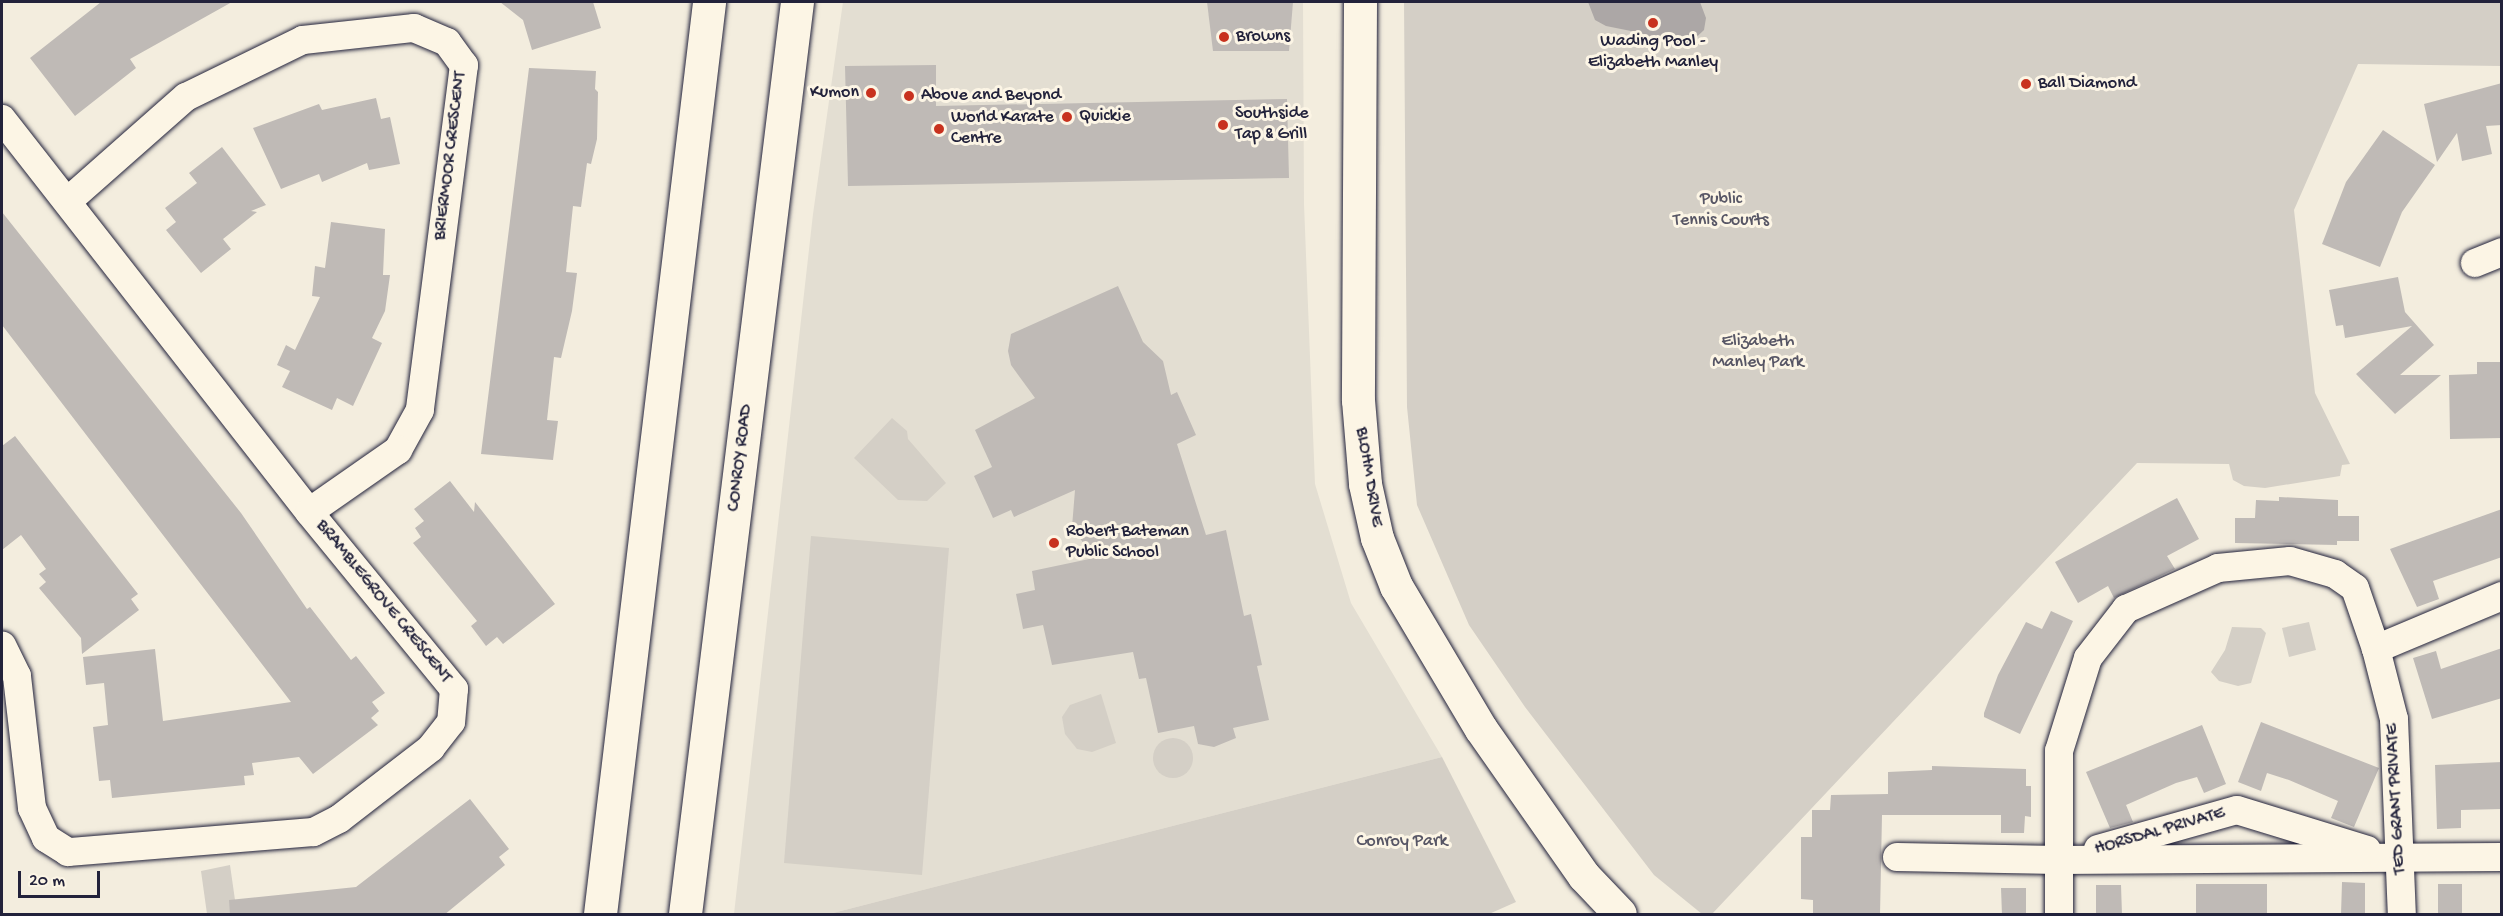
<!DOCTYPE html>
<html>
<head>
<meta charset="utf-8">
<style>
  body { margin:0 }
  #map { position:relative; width:2503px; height:916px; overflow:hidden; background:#f3edde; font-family:"Gochi Hand",sans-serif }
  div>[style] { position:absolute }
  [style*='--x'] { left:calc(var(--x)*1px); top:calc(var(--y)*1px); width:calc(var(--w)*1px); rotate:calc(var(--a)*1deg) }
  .built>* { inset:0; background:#e3ded2 }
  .green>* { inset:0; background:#d4cfc6 }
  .round { border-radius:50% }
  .water>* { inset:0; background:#aca7a6 }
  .building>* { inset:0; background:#bfbab6 }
  .roads { filter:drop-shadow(0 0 2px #22223b) drop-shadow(0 0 2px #22223b) }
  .street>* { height:28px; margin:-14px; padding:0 14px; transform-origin:14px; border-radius:14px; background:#fcf5e5 }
  .secondary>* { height:33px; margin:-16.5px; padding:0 16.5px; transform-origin:16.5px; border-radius:16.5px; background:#fcf5e5 }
  .dots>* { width:16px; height:16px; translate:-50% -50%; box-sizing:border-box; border:3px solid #fcf5e5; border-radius:50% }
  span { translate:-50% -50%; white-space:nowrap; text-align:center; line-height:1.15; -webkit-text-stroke:6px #fcf5e5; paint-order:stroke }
  .poi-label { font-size:18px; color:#22223b }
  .left { translate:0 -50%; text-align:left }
  .right { translate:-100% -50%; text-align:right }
  .street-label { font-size:18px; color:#22223b }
  .park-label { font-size:18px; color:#575665 }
  .frame { position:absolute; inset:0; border:3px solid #22223b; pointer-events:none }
  .scale { position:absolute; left:18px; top:871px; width:82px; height:27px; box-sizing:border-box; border:3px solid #22223b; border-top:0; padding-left:8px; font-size:18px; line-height:21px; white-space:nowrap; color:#22223b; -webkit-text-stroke:4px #fcf5e5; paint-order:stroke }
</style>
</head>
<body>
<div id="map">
  <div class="built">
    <i style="clip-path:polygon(843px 2px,1303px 2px,1304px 204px,1315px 484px,1351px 603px,1442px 757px,829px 914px,734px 914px,813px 214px)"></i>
  </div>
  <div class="green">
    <i style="clip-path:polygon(1404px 2px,2501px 2px,2501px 66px,2358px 64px,2294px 210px,2315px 393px,2350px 464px,2342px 465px,2340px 476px,2265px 488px,2244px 486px,2233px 480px,2229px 464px,2137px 463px,1712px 914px,1702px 914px,1654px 875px,1525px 707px,1469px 625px,1417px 505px,1407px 407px)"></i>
    <i style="clip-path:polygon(892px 418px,907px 431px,908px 439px,946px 483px,927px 501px,898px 500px,854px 458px)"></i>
    <i style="clip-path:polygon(811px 536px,949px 548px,922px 875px,784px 863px)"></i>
    <i style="clip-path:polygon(2309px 622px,2316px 650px,2289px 657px,2282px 628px)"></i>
    <i style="clip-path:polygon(2232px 627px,2261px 628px,2266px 633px,2251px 683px,2238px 686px,2219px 681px,2211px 672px,2225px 650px)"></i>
    <i style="clip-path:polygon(1101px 694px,1116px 743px,1092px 752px,1077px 749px,1065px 734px,1062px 717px,1070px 705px)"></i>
    <i class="round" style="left:1153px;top:738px;width:40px;height:40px"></i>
    <i style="clip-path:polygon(1442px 757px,1516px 902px,1489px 914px,829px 914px)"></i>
    <i style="clip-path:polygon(230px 865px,237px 914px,207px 914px,201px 871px)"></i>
  </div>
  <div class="water">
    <i style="clip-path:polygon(1588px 2px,1700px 2px,1706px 18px,1704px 30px,1687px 46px,1670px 45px,1636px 32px,1606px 26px,1595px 20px)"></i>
  </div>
  <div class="building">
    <i style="clip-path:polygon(101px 2px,232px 2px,130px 59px,136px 68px,75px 116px,30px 58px)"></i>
    <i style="clip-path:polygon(500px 2px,593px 2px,601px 28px,532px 50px,523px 20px)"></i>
    <i style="clip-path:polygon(1207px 2px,1293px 2px,1289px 51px,1213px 51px)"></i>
    <i style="clip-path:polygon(936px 65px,936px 106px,1287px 99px,1289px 178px,848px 186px,845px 66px)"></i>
    <i style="clip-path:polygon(529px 68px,596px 71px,595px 89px,598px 92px,597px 139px,591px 164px,587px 163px,581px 207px,573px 206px,566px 272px,577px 273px,572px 311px,561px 358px,554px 357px,547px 420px,558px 421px,553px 460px,481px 454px)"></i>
    <i style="clip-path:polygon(2502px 83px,2502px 125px,2486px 126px,2492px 154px,2462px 161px,2457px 133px,2437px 162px,2424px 104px)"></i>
    <i style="clip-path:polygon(376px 98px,381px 119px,390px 117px,400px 164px,369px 170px,367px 163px,322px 182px,319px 174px,281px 189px,253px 128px,319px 104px,322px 110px)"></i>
    <i style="clip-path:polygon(2383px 130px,2435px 165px,2402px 212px,2380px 267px,2322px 244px,2346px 182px)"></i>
    <i style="clip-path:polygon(222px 147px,266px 205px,251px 211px,257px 212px,223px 239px,231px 249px,201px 273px,166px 230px,176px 222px,165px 208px,197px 183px,189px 173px)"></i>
    <i style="clip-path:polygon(2px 212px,241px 513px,307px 609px,310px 607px,351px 660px,356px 656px,385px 693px,372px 702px,379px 711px,371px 718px,378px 725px,313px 774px,299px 757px,252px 763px,254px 775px,244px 776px,245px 785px,112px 798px,110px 780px,99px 781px,93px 727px,108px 725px,104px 683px,86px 685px,83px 657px,155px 649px,163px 721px,291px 702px,2px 325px)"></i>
    <i style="clip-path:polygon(331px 222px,385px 229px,383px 275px,390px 275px,385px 311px,372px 338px,382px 343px,353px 406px,337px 398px,332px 410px,282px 387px,290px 371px,277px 365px,286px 345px,295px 350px,320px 297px,312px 296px,315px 266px,325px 268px)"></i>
    <i style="clip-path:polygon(2398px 277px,2405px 312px,2434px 345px,2400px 375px,2441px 375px,2395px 414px,2356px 374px,2412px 326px,2345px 338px,2343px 325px,2336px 326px,2329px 290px)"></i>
    <i style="clip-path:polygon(1118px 286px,1143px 342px,1163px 361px,1171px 395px,1177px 392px,1196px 435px,1177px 444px,1206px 535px,1226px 530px,1244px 616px,1251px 614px,1262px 665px,1257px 666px,1269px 720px,1233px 728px,1236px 738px,1214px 747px,1198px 744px,1194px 726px,1158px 733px,1146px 678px,1139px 679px,1133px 652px,1052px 665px,1043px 625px,1023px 629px,1016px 594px,1035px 590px,1032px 571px,1094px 558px,1072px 527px,1075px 490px,1014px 517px,1011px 510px,993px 518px,974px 476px,992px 467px,975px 430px,1035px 398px,1011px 365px,1008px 351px,1011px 334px)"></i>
    <i style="clip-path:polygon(2477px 362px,2502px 362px,2502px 438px,2450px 439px,2449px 375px,2477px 374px)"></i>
    <i style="clip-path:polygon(15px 436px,138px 594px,131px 599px,139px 610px,82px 654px,81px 638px,39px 588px,46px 582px,39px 574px,46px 569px,21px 535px,2px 550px,2px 446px)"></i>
    <i style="clip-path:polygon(450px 481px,474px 512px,475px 502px,555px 604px,503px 644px,497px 637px,486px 646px,471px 626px,477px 621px,413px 543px,421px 537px,415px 528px,424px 521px,414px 509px)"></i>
    <i style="clip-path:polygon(2279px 497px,2338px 500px,2338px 516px,2359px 516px,2359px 541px,2337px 541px,2337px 545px,2235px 543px,2235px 518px,2255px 518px,2256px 500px,2279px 501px)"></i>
    <i style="clip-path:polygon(2177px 498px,2199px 539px,2167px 556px,2175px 569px,2114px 598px,2108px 586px,2078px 603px,2055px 562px)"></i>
    <i style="clip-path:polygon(2502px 509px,2502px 557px,2433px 581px,2439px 599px,2417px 607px,2390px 549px)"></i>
    <i style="clip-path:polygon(2051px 611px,2073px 621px,2020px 734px,1984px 717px,1984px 713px,1998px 675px,2026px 622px,2042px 629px)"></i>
    <i style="clip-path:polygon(2502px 648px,2502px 698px,2432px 719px,2413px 658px,2436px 651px,2441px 669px)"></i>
    <i style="clip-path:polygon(2261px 722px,2379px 768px,2354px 827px,2331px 818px,2338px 801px,2289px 780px,2267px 773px,2261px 791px,2238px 782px)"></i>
    <i style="clip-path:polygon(2202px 725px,2226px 784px,2204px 793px,2197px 777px,2176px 783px,2126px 805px,2133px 822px,2110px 828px,2086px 772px)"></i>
    <i style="clip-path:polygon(2502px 762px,2502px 809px,2461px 810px,2461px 828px,2437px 829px,2435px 765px)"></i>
    <i style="clip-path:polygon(1932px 766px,2026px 769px,2026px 786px,2031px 786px,2031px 817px,2025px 816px,2024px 833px,2001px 833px,2001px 815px,1882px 815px,1880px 915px,1813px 915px,1813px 900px,1801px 899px,1801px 837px,1812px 837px,1812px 810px,1830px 810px,1831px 795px,1888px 794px,1888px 772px,1932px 770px)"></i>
    <i style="clip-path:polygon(470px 799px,509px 849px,499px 857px,505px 865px,444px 915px,230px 915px,229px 900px,356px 887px)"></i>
    <i style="clip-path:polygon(2342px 882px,2365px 883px,2365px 915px,2341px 915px)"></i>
    <i style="clip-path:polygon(2196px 884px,2267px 884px,2267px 915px,2196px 915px)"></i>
    <i style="clip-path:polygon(2438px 884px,2462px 884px,2462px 915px,2438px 915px)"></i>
    <i style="clip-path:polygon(2096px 885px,2121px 885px,2122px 915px,2096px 915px)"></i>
    <i style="clip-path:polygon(2001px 888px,2026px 888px,2026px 915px,2002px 915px)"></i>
  </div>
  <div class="roads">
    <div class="street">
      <i style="--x:2;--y:119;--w:499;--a:52"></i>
      <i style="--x:309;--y:512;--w:229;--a:50.7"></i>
      <i style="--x:454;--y:689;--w:33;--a:95"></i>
      <i style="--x:451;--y:722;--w:33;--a:128"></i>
      <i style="--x:431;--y:748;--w:116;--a:142.3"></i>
      <i style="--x:339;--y:819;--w:29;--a:153"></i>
      <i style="--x:313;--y:832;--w:246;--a:175.3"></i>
      <i style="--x:68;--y:852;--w:26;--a:-148"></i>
      <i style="--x:46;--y:838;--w:33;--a:-115"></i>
      <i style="--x:32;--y:808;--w:133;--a:-96.5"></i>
      <i style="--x:17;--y:676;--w:34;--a:-116"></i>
      <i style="--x:69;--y:200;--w:156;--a:-41.4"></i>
      <i style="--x:186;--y:97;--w:130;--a:-26"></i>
      <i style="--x:303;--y:40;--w:112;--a:-6.2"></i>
      <i style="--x:414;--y:28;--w:36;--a:23"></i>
      <i style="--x:447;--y:42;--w:29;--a:54"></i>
      <i style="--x:464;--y:65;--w:348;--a:97.3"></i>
      <i style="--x:420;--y:410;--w:46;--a:118.8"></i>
      <i style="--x:398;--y:450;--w:108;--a:145.1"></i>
      <i style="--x:2475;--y:263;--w:29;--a:-22"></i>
      <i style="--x:2376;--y:649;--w:137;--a:-22.8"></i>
      <i style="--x:2098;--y:849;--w:144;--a:-15.7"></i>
      <i style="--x:2237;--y:810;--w:136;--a:17.1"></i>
      <i style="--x:1897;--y:857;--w:161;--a:1.1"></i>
      <i style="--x:2058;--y:860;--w:444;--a:-0.4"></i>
      <i style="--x:2059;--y:914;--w:163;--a:-90"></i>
      <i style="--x:2059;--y:751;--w:97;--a:-72.7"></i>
      <i style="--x:2088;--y:658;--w:62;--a:-52.2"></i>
      <i style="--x:2126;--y:609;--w:101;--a:-24"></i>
      <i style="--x:2218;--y:568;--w:72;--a:-5.6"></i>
      <i style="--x:2290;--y:561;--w:47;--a:16.1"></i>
      <i style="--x:2335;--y:574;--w:24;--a:35"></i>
      <i style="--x:2355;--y:588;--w:65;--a:71"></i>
      <i style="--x:2376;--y:649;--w:72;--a:75.6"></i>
      <i style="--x:2394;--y:719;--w:195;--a:87.7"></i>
    </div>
    <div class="secondary">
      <i style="--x:1360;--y:2;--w:398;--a:90.3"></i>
      <i style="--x:1358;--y:400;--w:84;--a:85.2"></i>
      <i style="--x:1365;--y:484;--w:55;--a:77.5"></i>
      <i style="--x:1377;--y:538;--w:52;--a:68.4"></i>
      <i style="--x:1396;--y:586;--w:166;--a:59.3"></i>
      <i style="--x:1481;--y:729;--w:179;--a:55"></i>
      <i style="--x:1584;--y:876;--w:52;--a:46.5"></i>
      <i style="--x:600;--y:914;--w:918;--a:-83.18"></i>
      <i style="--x:685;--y:914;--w:919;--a:-83"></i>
    </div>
  </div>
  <div class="dots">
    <i style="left:1653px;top:23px;background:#c8321e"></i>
    <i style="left:1224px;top:37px;background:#c8321e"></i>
    <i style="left:2026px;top:84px;background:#c8321e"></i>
    <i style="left:871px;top:93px;background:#c8321e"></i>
    <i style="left:909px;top:96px;background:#c8321e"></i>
    <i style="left:1067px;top:117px;background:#c8321e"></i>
    <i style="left:1223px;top:125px;background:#c8321e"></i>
    <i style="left:939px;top:129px;background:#c8321e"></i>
    <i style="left:1054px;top:543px;background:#c8321e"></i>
  </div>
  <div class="poi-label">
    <span class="left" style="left:1236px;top:37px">Browns</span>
    <span style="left:1653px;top:53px">Wading Pool -<br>Elizabeth Manley</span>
    <span class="left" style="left:2038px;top:84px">Ball Diamond</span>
    <span class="right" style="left:859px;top:93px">Kumon</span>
    <span class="left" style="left:921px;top:96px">Above and Beyond</span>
    <span class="left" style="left:1235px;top:125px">Southside<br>Tap &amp; Grill</span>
    <span class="left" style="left:1079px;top:117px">Quickie</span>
    <span class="left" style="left:951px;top:129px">World Karate<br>Centre</span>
    <span class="left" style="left:1066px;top:543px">Robert Bateman<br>Public School</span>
  </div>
  <div class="street-label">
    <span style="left:451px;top:156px;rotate:-83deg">BRIERMOOR CRESCENT</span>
    <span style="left:741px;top:458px;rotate:-83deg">CONROY ROAD</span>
    <span style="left:1368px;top:477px;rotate:81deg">BLOHM DRIVE</span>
    <span style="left:383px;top:602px;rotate:51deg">BRAMBLEGROVE CRESCENT</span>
    <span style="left:2397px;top:799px;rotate:-93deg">TED GRANT PRIVATE</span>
    <span style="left:2160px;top:832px;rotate:-16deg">HORSDAL PRIVATE</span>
  </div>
  <div class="park-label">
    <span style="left:1721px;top:211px">Public<br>Tennis Courts</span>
    <span style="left:1758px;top:353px">Elizabeth<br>Manley Park</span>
    <span style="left:1402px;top:842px">Conroy Park</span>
  </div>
  <div class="frame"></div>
  <div class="scale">20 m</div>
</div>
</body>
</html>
